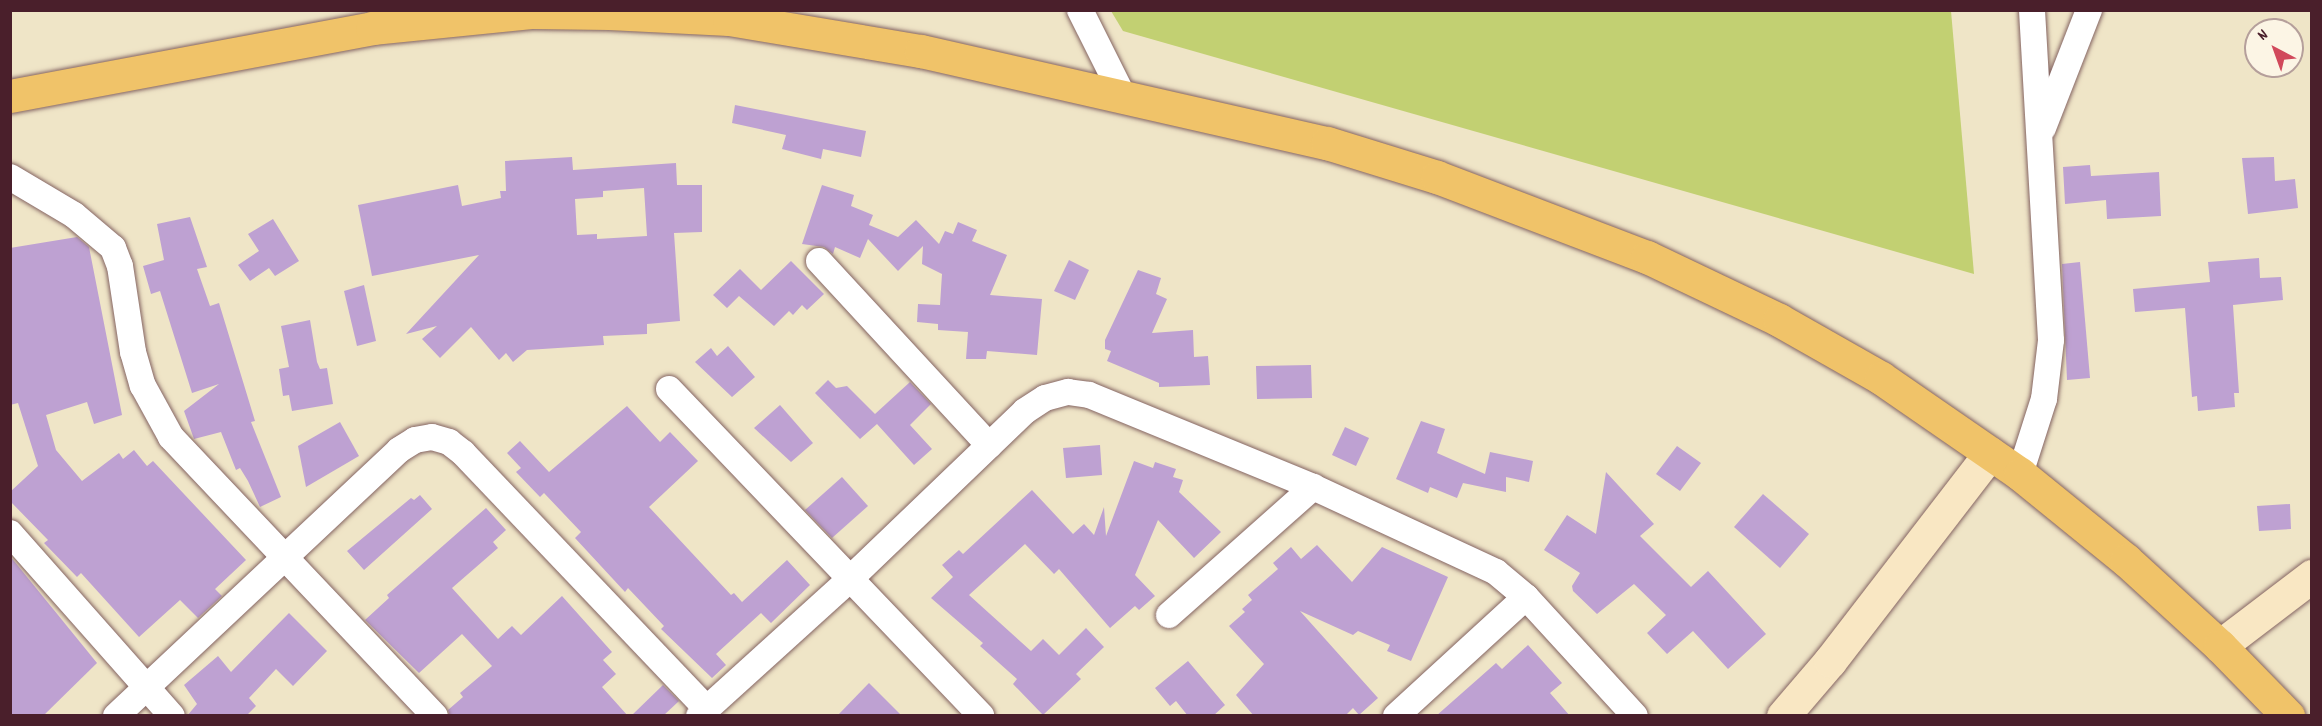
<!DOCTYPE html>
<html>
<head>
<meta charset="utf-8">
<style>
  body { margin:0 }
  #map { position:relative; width:2322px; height:726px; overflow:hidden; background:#efe5c7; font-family:Dekko,sans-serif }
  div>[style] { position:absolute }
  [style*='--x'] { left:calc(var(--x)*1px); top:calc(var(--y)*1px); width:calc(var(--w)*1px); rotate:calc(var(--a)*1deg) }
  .green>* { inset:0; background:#c2d072 }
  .building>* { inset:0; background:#bea1d2 }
  .roads { filter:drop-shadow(0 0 2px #846462) drop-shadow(0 0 2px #846462) }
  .street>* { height:26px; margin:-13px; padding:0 13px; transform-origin:13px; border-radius:13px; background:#fff }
  .secondary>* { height:33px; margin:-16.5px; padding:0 16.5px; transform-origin:16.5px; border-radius:16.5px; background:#f9e7c3 }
  .highway>* { height:33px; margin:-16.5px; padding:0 16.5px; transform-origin:16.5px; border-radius:16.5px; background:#f0c369 }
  span { translate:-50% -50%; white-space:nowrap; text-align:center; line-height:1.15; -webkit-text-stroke:4.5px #fcf5e5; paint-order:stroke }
  .frame { position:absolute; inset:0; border:12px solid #4a1f2b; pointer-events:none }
  .north { position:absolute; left:2244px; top:18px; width:60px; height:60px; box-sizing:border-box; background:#fcf5e5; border:2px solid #b59f9b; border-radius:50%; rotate:319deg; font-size:16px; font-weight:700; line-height:24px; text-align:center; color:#4a1f2b }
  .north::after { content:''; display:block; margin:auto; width:21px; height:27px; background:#d1495b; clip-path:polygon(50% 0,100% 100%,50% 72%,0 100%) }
</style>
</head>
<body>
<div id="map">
  <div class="green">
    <i style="clip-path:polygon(1111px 11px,1951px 11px,1974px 274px,1123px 31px)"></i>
  </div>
  <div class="building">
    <i style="clip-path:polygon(735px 105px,866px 131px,861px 157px,823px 149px,821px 159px,782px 149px,786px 135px,732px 123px)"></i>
    <i style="clip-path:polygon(evenodd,572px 157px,573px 170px,676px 163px,677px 185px,702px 185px,702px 232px,674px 233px,680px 321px,647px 324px,647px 334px,603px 336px,604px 345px,527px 350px,513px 362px,506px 353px,499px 360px,471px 327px,440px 358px,422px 339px,437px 326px,406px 334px,479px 255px,372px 276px,358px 205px,458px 185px,462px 206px,501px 198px,500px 191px,506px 191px,505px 161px,572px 157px,644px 188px,647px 236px,597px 239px,597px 234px,577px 235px,575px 199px,603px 197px,603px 191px,644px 188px)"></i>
    <i style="clip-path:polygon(2274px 157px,2275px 181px,2295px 179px,2298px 208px,2248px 214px,2242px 158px)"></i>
    <i style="clip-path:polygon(2090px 165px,2091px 176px,2159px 172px,2161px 216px,2107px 219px,2106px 200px,2065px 204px,2063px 167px)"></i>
    <i style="clip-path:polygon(822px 185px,854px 195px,851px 206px,873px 215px,869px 225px,898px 237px,916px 220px,939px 244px,945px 231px,953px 234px,958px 222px,977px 230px,972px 241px,1007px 255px,990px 295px,1042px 299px,1037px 355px,987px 351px,986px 359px,966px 359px,968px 332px,938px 330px,938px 324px,917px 322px,918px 304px,940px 305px,942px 274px,922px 264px,923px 246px,898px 271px,868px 239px,860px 258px,835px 247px,833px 254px,824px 247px,802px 244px)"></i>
    <i style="clip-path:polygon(190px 217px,207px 267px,197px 269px,210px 306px,219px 303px,255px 421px,251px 422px,281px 497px,260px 507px,248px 481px,240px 468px,236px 470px,221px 432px,194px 439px,184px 411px,219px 384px,192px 393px,160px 291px,151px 294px,143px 266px,164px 260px,157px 224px)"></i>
    <i style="clip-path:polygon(273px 219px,299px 261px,275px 276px,269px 268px,250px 281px,238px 265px,259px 251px,248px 234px)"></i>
    <i style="clip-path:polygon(77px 237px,89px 247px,122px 415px,94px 424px,87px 402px,46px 415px,56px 450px,82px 481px,119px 453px,123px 459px,134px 450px,147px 466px,153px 461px,246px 560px,215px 589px,222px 596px,198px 618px,180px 600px,139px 637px,81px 573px,77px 577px,44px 543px,48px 540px,10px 501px,10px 492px,38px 466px,18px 403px,10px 405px,10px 248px)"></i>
    <i style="clip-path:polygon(2259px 258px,2260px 278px,2281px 277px,2283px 300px,2233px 305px,2239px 393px,2234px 393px,2235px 407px,2198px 411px,2197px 396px,2192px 397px,2185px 308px,2135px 312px,2133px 289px,2210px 282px,2208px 262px)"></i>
    <i style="clip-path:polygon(1069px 260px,1089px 270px,1075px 300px,1054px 291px)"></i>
    <i style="clip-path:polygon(791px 261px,824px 294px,807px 310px,802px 305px,793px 315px,789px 311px,774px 326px,739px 296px,727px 308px,713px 295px,740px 269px,761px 290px)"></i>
    <i style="clip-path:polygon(2080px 262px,2090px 378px,2067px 380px,2062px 264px)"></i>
    <i style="clip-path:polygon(1138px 270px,1161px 278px,1156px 294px,1167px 299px,1152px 333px,1193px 330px,1194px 357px,1208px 356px,1210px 385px,1159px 387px,1159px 383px,1107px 361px,1111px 351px,1105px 349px,1105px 340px)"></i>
    <i style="clip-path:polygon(364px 285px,376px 341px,357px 346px,344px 291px)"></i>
    <i style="clip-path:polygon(310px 320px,317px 362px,320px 369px,327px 368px,333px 404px,292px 411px,289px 395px,283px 396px,279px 369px,289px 367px,281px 326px)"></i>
    <i style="clip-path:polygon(728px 346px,755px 377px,732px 397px,695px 362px,711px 348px,717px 356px)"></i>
    <i style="clip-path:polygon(1311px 365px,1312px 398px,1257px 399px,1256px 366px)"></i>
    <i style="clip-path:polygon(828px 380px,836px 388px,847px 386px,875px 414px,910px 382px,931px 404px,910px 425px,932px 449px,914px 465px,877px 424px,860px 439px,815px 393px)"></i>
    <i style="clip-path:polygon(780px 405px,813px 443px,791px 462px,754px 428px)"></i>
    <i style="clip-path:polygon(627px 406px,660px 442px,670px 432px,698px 461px,649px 507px,731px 595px,734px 593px,742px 602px,787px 560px,810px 585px,771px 623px,761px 613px,716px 654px,726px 665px,712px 678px,661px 629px,664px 626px,628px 588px,625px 592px,575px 538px,581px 532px,544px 493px,540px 497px,516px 472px,521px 468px,507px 453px,520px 441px,549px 472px)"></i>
    <i style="clip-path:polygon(1421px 421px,1445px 429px,1437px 453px,1485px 474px,1490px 452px,1533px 461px,1529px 482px,1506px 477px,1506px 492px,1463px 483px,1457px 498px,1430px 487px,1428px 493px,1396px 479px)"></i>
    <i style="clip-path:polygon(340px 422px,359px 456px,306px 487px,298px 446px)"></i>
    <i style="clip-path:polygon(1345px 427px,1369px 438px,1356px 466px,1332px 455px)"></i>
    <i style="clip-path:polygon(1100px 445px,1102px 475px,1066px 478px,1063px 448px)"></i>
    <i style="clip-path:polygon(1677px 446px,1701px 463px,1680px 491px,1656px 474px)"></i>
    <i style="clip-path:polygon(1134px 461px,1153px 468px,1155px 462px,1176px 469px,1173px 477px,1183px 480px,1179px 492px,1221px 532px,1194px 558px,1158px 520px,1135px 575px,1155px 596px,1139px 610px,1135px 606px,1110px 628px,1059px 569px,1054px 574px,1025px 544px,969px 595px,1031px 651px,1043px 639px,1059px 655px,1086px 628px,1104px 647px,1076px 674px,1081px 679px,1043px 715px,1013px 684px,1017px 679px,980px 646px,983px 643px,931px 598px,953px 577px,942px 565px,959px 550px,963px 554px,1032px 490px,1073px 534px,1084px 524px,1094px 535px,1104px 507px,1106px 536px)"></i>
    <i style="clip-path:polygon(1606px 472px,1654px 524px,1640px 536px,1691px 587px,1708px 571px,1766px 634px,1728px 669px,1693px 631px,1667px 654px,1647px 633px,1666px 615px,1634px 584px,1597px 614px,1573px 591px,1572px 586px,1580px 573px,1544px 550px,1567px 515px,1596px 534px)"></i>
    <i style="clip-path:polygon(842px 477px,868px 506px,832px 538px,805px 510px)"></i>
    <i style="clip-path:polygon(1763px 494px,1809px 534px,1780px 568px,1734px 527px)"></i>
    <i style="clip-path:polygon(420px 495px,432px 509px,364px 570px,347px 551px,411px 498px,414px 500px)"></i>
    <i style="clip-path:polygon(2290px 504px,2291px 529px,2259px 531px,2257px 506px)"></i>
    <i style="clip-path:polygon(486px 508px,506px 530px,493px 542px,498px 548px,452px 588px,498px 639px,512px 626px,521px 635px,562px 596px,612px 652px,603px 660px,616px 674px,602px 687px,628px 716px,450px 716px,448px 710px,463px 697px,460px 693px,492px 666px,462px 634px,419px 673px,365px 620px,389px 598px,387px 595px)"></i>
    <i style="clip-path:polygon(1317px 545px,1352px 582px,1382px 547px,1448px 577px,1411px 661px,1387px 651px,1390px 645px,1358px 631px,1353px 635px,1300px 611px,1378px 698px,1359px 715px,1353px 708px,1345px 716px,1254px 716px,1236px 695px,1264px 664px,1229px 626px,1245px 612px,1242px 609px,1252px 600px,1248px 595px,1278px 569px,1273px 563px,1291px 547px,1301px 559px)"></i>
    <i style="clip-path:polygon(10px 556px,97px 663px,43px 716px,10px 716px)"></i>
    <i style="clip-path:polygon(289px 613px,327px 651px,293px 686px,276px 669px,249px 698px,256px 706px,246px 716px,187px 716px,197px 704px,184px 685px,218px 656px,231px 672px)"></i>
    <i style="clip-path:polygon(1528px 645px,1562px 683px,1550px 693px,1570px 716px,1436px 716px,1496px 663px,1502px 669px)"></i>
    <i style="clip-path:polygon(1188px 661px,1225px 705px,1213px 716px,1188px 716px,1176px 701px,1170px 706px,1155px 688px)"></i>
    <i style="clip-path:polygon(869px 683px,902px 716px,837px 716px)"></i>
    <i style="clip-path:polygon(663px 685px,679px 701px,663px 716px,631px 716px)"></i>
  </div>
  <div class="roads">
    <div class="street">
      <i style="--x:1080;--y:10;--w:98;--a:63.4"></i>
      <i style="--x:2043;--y:128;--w:127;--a:-68.7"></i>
      <i style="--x:10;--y:177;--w:74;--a:30.7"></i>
      <i style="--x:74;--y:215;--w:51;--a:40.2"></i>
      <i style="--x:113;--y:248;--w:19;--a:69"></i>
      <i style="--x:120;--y:266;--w:87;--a:81.4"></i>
      <i style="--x:133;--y:352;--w:35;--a:74"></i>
      <i style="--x:143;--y:386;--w:58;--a:61.2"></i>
      <i style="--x:171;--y:437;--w:384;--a:46.6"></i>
      <i style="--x:819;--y:261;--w:251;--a:47.3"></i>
      <i style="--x:669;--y:389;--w:452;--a:46.3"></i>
      <i style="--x:2020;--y:474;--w:79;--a:-72.3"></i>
      <i style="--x:2044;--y:399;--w:59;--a:-83.2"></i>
      <i style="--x:2051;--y:340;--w:331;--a:-93.3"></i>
      <i style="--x:10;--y:533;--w:244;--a:48.5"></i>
      <i style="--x:1169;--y:615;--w:193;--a:-41.6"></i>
      <i style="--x:116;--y:716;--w:388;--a:-43.2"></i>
      <i style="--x:399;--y:450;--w:19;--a:-32"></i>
      <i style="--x:415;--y:440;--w:17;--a:-10"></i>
      <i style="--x:432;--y:437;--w:18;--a:16"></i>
      <i style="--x:449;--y:442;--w:18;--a:38"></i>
      <i style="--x:463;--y:453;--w:352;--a:46.4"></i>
      <i style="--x:699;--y:716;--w:205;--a:-42.2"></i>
      <i style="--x:851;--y:578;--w:241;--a:-43.8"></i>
      <i style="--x:1025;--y:411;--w:24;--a:-33"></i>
      <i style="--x:1045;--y:398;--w:24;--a:-15"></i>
      <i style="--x:1068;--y:392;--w:21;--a:8"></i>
      <i style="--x:1089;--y:395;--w:242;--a:22.3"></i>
      <i style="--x:1313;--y:487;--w:202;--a:24.9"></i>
      <i style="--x:1496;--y:572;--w:39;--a:40"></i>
      <i style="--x:1526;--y:597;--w:161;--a:47.5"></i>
      <i style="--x:1396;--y:716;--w:176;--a:-42.5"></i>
    </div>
    <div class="secondary">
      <i style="--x:2220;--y:646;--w:116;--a:-37.3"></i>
      <i style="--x:1783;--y:716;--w:72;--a:-49.5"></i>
      <i style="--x:1830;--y:661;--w:262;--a:-52.4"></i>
    </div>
    <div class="highway">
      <i style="--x:10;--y:96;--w:368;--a:-10.6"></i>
      <i style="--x:372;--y:28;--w:162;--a:-5.7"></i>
      <i style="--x:533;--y:12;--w:76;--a:0.8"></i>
      <i style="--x:609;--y:13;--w:120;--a:2.9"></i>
      <i style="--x:729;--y:19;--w:195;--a:9.5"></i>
      <i style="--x:921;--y:51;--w:416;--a:12.8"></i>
      <i style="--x:1327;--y:143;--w:115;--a:17.2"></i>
      <i style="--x:1437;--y:177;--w:225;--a:20.9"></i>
      <i style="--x:1647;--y:257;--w:146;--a:25.5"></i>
      <i style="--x:1779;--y:320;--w:117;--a:29.6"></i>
      <i style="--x:1881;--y:378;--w:169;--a:34.6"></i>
      <i style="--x:2020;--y:474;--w:136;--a:39.1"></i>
      <i style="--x:2126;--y:560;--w:127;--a:42.5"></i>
      <i style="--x:2220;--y:646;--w:98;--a:45.8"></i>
    </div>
  </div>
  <div class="frame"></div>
  <div class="north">N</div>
</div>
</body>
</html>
